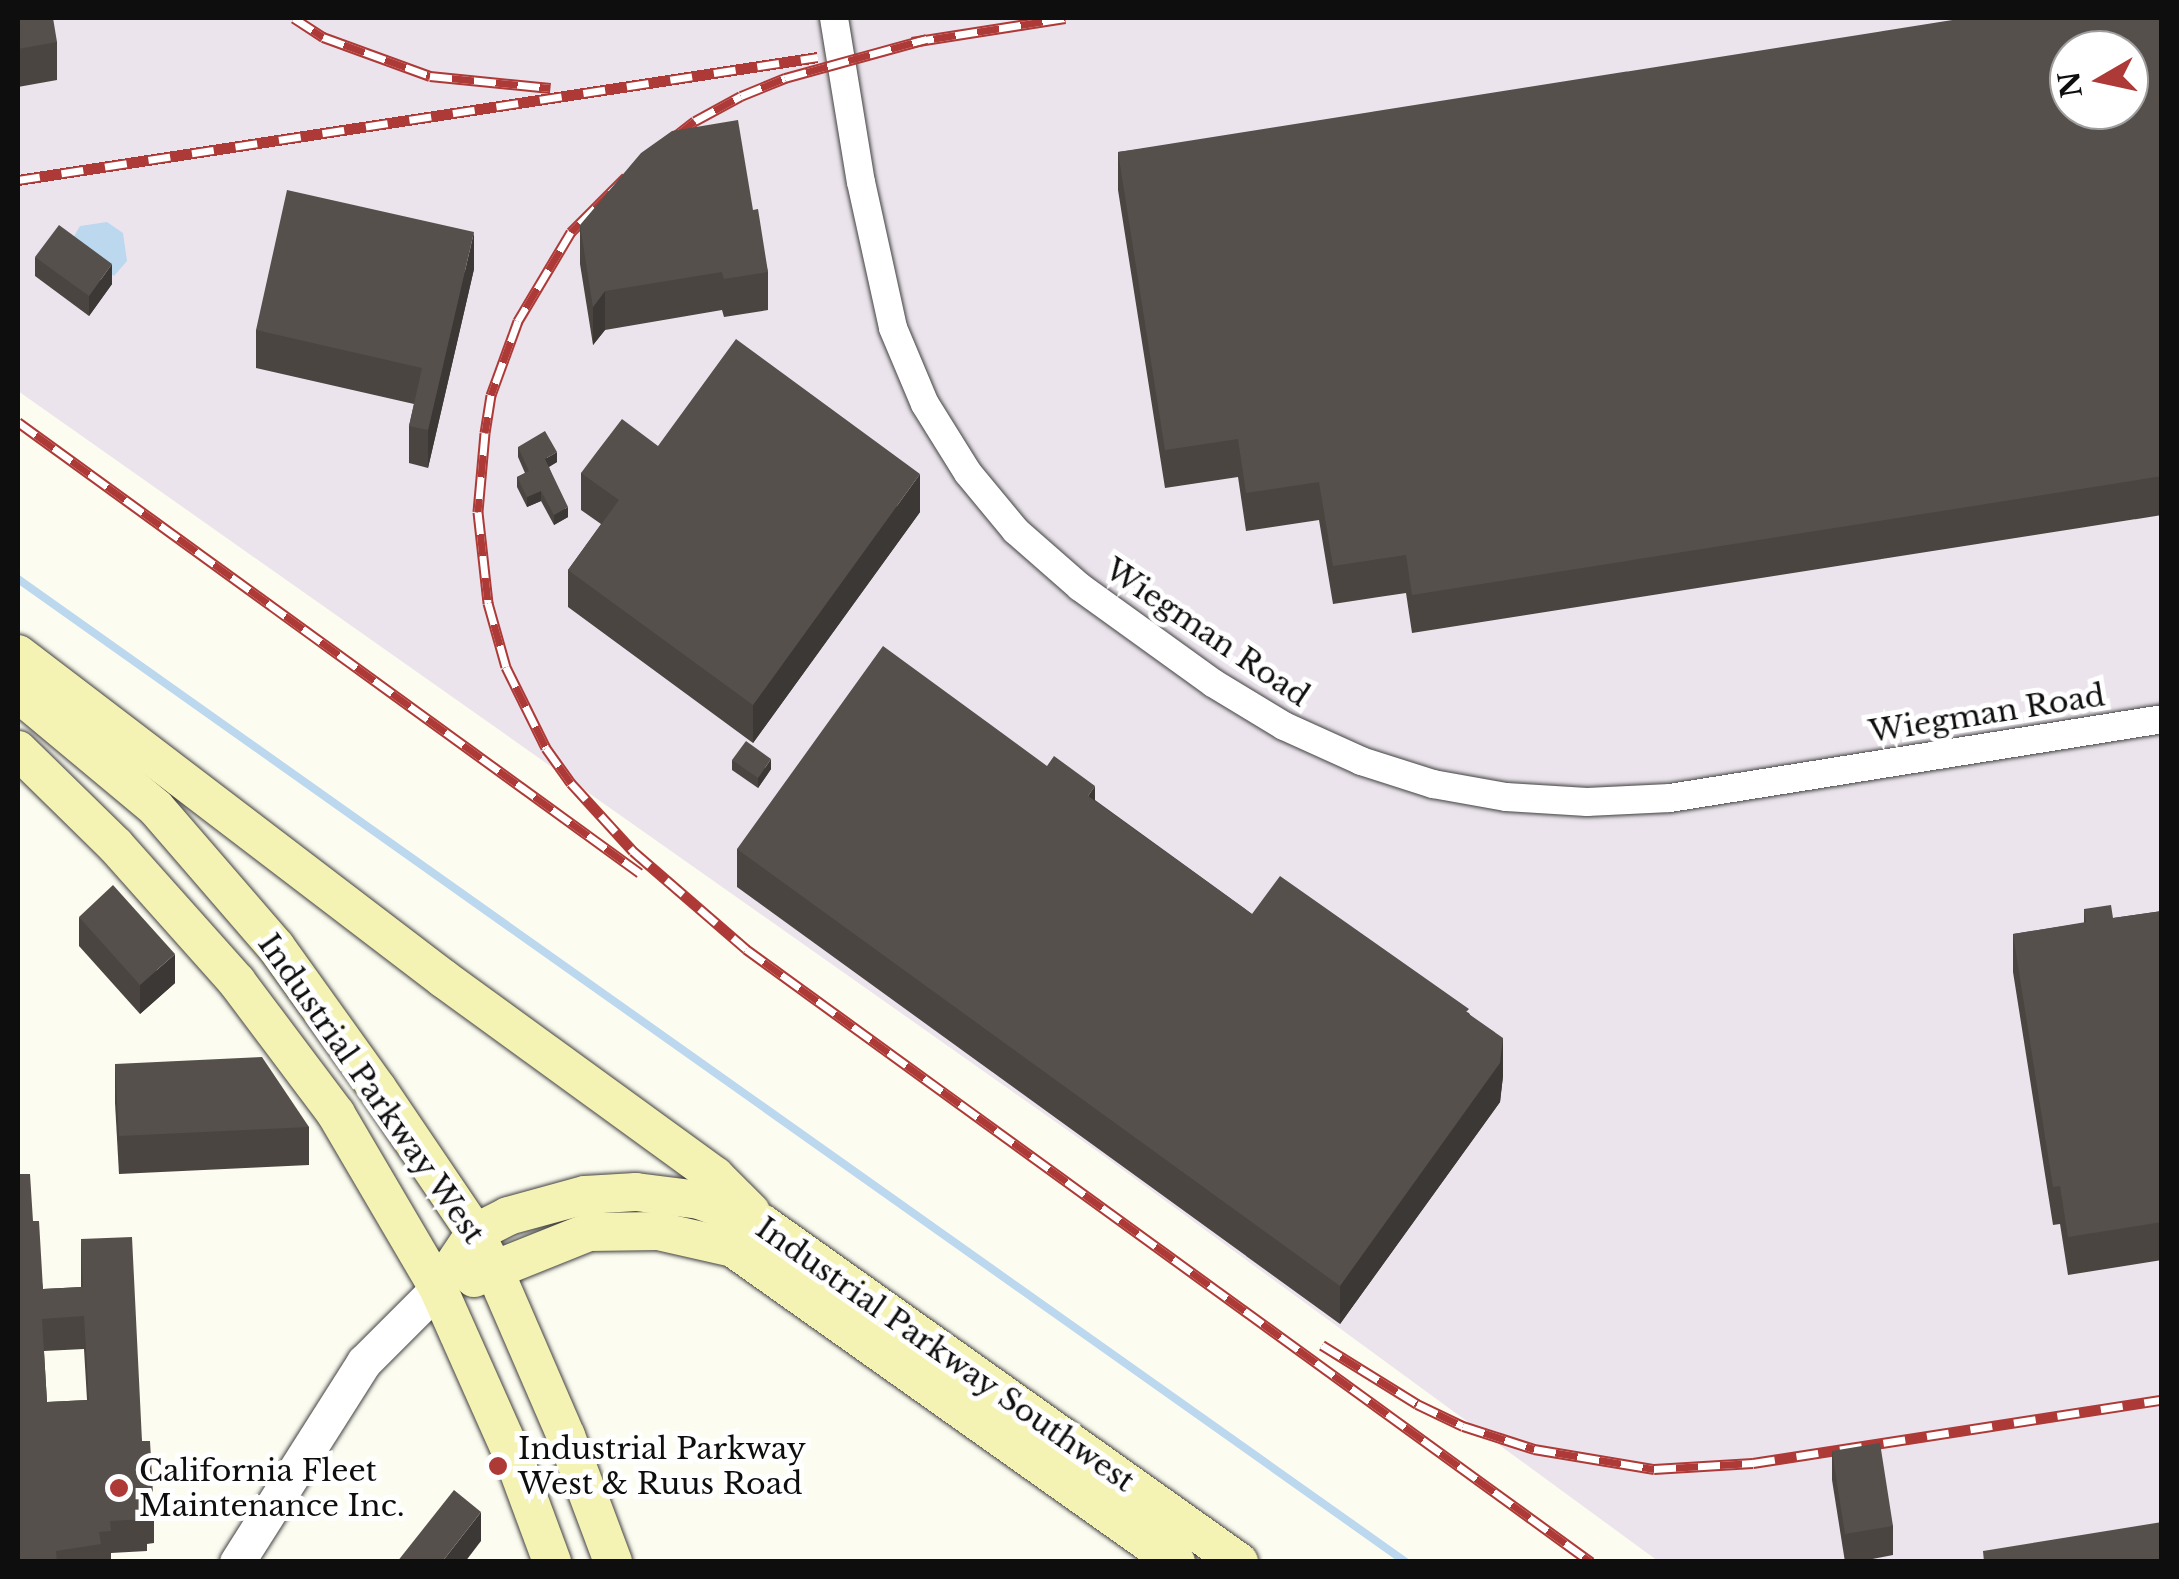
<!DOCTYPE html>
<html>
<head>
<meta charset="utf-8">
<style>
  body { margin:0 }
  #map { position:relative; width:2179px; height:1579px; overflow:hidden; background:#fdfcf1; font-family:"Libre Baskerville",serif }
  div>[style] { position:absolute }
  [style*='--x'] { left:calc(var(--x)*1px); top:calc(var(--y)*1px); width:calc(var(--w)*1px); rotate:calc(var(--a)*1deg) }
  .industrial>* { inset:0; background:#ebe4ec }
  .water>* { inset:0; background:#bcd8ef }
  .stream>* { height:8px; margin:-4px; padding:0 4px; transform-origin:4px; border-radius:4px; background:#bcd8ef }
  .roads { filter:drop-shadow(0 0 2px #414141) drop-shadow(0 0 2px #414141) }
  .minor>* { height:28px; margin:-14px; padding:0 14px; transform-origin:14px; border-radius:14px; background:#fff }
  .tertiary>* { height:35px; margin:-17.5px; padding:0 17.5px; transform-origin:17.5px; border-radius:17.5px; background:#fff }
  .secondary>* { height:38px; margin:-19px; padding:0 19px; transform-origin:19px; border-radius:19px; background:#f5f3b4 }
  .rail>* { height:11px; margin-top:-5.5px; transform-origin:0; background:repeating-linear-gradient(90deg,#fff 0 22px,#ae3a37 0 44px); box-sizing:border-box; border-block:2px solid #ae3a37 }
  .wall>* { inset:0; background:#4a4541 }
  .shaded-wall>* { inset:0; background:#3c3835 }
  .building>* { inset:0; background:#56504c }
  .dots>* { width:28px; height:28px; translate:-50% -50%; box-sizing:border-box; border:5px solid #fff; border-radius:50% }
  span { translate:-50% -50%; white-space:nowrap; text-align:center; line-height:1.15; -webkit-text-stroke:10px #fff; paint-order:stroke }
  .street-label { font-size:30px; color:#0e0e0e }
  .poi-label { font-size:30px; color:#0e0e0e }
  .left { translate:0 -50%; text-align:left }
  .frame { position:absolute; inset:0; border:20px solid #0e0e0e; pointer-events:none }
  .north { position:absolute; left:2049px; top:30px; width:100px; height:100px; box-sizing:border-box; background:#fff; border:2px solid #9f9f9f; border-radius:50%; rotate:261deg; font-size:28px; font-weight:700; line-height:40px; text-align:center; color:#0e0e0e }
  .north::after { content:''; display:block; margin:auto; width:35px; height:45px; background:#ae3a37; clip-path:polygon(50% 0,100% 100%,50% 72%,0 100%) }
</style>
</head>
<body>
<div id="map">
  <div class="industrial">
    <i style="clip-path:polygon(evenodd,18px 18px,2161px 18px,2161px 1561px,1658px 1561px,1104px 1156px,18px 391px,18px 18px,2069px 50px,2129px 50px,2129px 110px,2069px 110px,2069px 50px)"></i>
  </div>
  <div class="water">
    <i style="clip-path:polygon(107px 222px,123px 233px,127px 261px,114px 276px,70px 243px,80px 226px)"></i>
  </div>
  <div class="stream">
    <i style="--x:18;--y:579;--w:1701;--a:35.31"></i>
  </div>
  <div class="roads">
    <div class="minor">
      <i style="--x:834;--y:18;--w:166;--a:80.7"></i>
      <i style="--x:861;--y:182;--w:149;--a:77.6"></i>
      <i style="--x:893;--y:328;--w:82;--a:67.2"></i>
      <i style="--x:925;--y:404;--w:81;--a:58.1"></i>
      <i style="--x:968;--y:473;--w:75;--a:50.4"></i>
      <i style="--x:1016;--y:531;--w:85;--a:41.2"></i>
      <i style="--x:1080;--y:587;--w:164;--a:35.8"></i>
      <i style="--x:1213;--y:683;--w:83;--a:31.2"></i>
      <i style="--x:1284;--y:726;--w:85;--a:24.4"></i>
      <i style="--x:1361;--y:761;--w:76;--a:17.7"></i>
      <i style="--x:1433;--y:784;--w:74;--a:10.1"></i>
      <i style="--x:1506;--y:797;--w:81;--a:3.5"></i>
      <i style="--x:1587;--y:802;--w:83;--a:-2.8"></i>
      <i style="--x:1670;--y:798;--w:498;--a:-9.1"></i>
    </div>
    <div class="tertiary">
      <i style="--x:237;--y:1562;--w:237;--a:-57.6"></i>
      <i style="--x:364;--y:1362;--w:105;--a:-45"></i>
    </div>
    <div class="secondary">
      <i style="--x:18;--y:654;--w:536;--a:37.34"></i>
      <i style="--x:444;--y:979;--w:335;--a:36"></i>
      <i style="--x:715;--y:1176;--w:51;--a:45"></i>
      <i style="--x:18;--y:693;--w:180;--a:39.8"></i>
      <i style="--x:156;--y:808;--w:184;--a:49.2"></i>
      <i style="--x:276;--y:947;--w:173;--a:54.4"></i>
      <i style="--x:377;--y:1088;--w:175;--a:55.9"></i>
      <i style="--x:475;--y:1233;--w:44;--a:62.9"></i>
      <i style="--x:495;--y:1272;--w:179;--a:66.6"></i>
      <i style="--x:566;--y:1436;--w:134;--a:69.5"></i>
      <i style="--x:18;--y:750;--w:137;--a:44.4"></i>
      <i style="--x:116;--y:846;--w:182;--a:48.3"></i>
      <i style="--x:237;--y:982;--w:165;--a:53.1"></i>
      <i style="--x:336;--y:1114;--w:202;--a:59.6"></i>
      <i style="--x:438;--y:1288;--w:187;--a:66"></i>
      <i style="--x:514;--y:1459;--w:110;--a:69.7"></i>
      <i style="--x:474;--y:1278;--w:124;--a:-21.8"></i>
      <i style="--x:589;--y:1232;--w:69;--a:-0.8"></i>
      <i style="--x:658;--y:1231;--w:77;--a:12.8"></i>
      <i style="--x:733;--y:1248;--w:543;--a:35.33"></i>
      <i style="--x:438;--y:1288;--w:66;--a:-56.1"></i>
      <i style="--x:475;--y:1233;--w:37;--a:-27"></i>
      <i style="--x:508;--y:1216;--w:80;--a:-15.3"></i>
      <i style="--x:585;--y:1195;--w:51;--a:-3.4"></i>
      <i style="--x:636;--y:1192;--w:64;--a:7.2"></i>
      <i style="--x:699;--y:1200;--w:68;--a:20.6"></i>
      <i style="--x:763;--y:1224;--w:584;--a:35.38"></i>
    </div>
  </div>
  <div class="rail">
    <i style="--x:294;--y:18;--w:35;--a:33"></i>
    <i style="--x:323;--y:37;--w:114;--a:20"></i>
    <i style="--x:430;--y:76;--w:121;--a:5.7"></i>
    <i style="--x:912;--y:42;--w:155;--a:-8.9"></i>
    <i style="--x:664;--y:145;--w:39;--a:-38"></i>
    <i style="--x:695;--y:121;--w:52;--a:-28.5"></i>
    <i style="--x:741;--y:96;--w:48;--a:-22.2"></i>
    <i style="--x:785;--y:78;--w:147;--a:-15.4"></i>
    <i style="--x:626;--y:177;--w:78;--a:135"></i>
    <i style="--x:571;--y:232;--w:104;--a:120.8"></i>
    <i style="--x:518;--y:321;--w:79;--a:110"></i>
    <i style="--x:491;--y:395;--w:38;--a:99"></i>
    <i style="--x:485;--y:433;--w:79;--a:95.1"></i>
    <i style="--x:478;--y:512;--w:92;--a:83.7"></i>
    <i style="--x:488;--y:603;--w:66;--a:74.3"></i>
    <i style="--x:506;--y:667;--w:90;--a:63.7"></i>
    <i style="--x:546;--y:748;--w:43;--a:54.5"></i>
    <i style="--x:571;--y:783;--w:92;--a:47.6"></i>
    <i style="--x:633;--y:851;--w:150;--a:40.9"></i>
    <i style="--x:746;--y:949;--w:1044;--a:35.96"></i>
    <i style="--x:18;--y:180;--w:809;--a:-8.74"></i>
    <i style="--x:18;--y:422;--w:768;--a:35.95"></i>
    <i style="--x:1322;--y:1345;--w:112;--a:31.8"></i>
    <i style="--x:1417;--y:1404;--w:51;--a:25.6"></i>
    <i style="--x:1463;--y:1426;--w:75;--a:17.9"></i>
    <i style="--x:1534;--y:1449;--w:122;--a:9.5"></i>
    <i style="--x:1654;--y:1469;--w:99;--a:-3.5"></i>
    <i style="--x:1753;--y:1463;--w:414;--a:-8.8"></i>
  </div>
  <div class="wall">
    <i style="clip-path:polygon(18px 18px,57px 42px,57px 80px,18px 87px)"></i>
    <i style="clip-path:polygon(2162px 18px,2162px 515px,1412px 633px,1406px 593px,1333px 604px,1319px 520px,1246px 531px,1238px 477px,1165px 488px,1118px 190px,1118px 152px)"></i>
    <i style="clip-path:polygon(753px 210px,768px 272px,768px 310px,724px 317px,722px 310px,605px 330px,593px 345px,580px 264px,580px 225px)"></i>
    <i style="clip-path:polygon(35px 257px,112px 284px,89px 316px,35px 276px)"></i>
    <i style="clip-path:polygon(474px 269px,428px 468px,409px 463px,409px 426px,414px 404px,256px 368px,256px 330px)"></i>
    <i style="clip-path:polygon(658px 446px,920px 512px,753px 743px,568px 607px,568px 570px,601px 524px,581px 510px,581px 473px)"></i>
    <i style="clip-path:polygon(518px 447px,557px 462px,549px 467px,568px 517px,554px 525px,541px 501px,527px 507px,517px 487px,517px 477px,525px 473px,518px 457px)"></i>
    <i style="clip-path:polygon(732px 760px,771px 769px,758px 788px,732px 770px)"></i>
    <i style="clip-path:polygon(1095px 800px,1252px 914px,1469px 1013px,1503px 1076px,1500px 1102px,1340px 1324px,737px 887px,737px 849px)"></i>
    <i style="clip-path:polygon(2084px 909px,2113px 918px,2162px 911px,2162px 1260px,2068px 1275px,2060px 1224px,2053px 1225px,2013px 972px,2013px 934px,2084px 923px)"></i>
    <i style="clip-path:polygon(79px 917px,175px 983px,140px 1014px,79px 946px)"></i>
    <i style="clip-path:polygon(115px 1064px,309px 1127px,309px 1165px,119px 1174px,115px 1103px)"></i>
    <i style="clip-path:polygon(evenodd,33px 1221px,43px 1289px,81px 1287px,81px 1239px,142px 1441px,154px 1511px,154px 1543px,147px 1544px,147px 1551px,111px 1553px,111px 1562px,18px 1562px,33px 1221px,84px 1349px,87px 1400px,47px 1402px,44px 1351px,84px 1349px)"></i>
    <i style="clip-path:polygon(1832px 1451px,1893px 1526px,1893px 1555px,1857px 1562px,1845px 1562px,1832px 1480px)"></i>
  </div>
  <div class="shaded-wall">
    <i style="clip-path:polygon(474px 232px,474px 269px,428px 468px,428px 430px)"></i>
    <i style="clip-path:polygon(112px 264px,112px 284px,89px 316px,89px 296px)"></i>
    <i style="clip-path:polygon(605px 291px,605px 330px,593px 345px,593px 307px)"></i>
    <i style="clip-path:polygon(557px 452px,557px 462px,545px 469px,545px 459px)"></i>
    <i style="clip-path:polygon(920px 474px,920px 512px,753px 743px,753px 705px)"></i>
    <i style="clip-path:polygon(541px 491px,541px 501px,527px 507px,527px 497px)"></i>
    <i style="clip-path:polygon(568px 507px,568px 517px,554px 525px,554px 515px)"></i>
    <i style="clip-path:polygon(771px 759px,771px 769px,758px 788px,758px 778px)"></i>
    <i style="clip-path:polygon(1095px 786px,1095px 824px,1088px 796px)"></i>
    <i style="clip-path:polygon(175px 954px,175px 983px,140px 1014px,140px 985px)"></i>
    <i style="clip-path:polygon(1503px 1038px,1503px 1076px,1500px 1102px,1340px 1324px,1340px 1286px)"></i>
    <i style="clip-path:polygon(481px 1512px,481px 1541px,465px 1562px,442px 1562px)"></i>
  </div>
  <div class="building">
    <i style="clip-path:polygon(18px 18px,53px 18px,57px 42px,18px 49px)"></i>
    <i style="clip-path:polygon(evenodd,1965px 18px,2162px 18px,2162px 476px,1412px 595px,1406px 555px,1333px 566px,1319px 482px,1246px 493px,1238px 439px,1165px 450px,1118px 152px,1965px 18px,2069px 50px,2129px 50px,2129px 110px,2069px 110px,2069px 50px)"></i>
    <i style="clip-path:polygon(738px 120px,753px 210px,758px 209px,768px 272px,724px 279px,722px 272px,605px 291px,593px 307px,580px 225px,641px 153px,672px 131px)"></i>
    <i style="clip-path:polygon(287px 190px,474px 232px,428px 430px,409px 426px,422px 368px,256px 330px)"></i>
    <i style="clip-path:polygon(59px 225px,112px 264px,89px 296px,35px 257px)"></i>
    <i style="clip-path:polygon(736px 339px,920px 474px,753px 705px,568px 570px,619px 500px,581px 473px,596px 453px,622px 419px,658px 446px)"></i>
    <i style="clip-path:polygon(545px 431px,557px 452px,545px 459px,568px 507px,554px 515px,541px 491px,527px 497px,517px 477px,529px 471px,518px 447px)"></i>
    <i style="clip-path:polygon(883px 646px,1047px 766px,1054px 756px,1095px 786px,1088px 796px,1252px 914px,1280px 876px,1469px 1009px,1466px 1012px,1503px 1038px,1500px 1063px,1340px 1286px,737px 849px)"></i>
    <i style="clip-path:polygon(746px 741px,771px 759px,758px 778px,732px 760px)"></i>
    <i style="clip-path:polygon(113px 885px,175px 954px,140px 985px,79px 917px)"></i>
    <i style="clip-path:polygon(2111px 905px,2113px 918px,2162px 911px,2162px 1222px,2068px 1237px,2060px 1186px,2053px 1187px,2013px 934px,2086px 922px,2084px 909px)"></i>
    <i style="clip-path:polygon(262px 1057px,309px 1127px,119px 1136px,115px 1064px)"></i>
    <i style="clip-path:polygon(evenodd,18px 1174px,30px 1174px,33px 1221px,39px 1221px,43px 1289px,83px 1287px,81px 1239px,132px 1237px,142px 1441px,150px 1441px,154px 1511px,146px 1512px,147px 1519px,110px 1521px,111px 1531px,99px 1532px,101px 1544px,56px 1551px,57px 1562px,18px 1562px,18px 1174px,84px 1316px,89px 1400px,47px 1402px,42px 1319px,84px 1316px)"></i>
    <i style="clip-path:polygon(1880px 1443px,1893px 1526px,1845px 1534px,1832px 1451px)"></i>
    <i style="clip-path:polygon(454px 1490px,481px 1512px,442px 1562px,397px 1562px)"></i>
    <i style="clip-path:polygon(2162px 1522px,2162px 1562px,1984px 1562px,1983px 1551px)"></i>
  </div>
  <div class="dots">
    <i style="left:498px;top:1466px;background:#ae3a37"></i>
    <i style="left:119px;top:1488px;background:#ae3a37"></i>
  </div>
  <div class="street-label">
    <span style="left:1207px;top:633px;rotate:34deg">Wiegman Road</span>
    <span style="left:1987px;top:714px;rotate:-9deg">Wiegman Road</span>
    <span style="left:371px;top:1089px;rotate:55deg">Industrial Parkway West</span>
    <span style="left:945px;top:1355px;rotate:35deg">Industrial Parkway Southwest</span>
  </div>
  <div class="poi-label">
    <span class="left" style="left:518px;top:1466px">Industrial Parkway<br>West &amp; Ruus Road</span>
    <span class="left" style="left:139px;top:1488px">California Fleet<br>Maintenance Inc.</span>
  </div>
  <div class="frame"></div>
  <div class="north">N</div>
</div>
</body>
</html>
